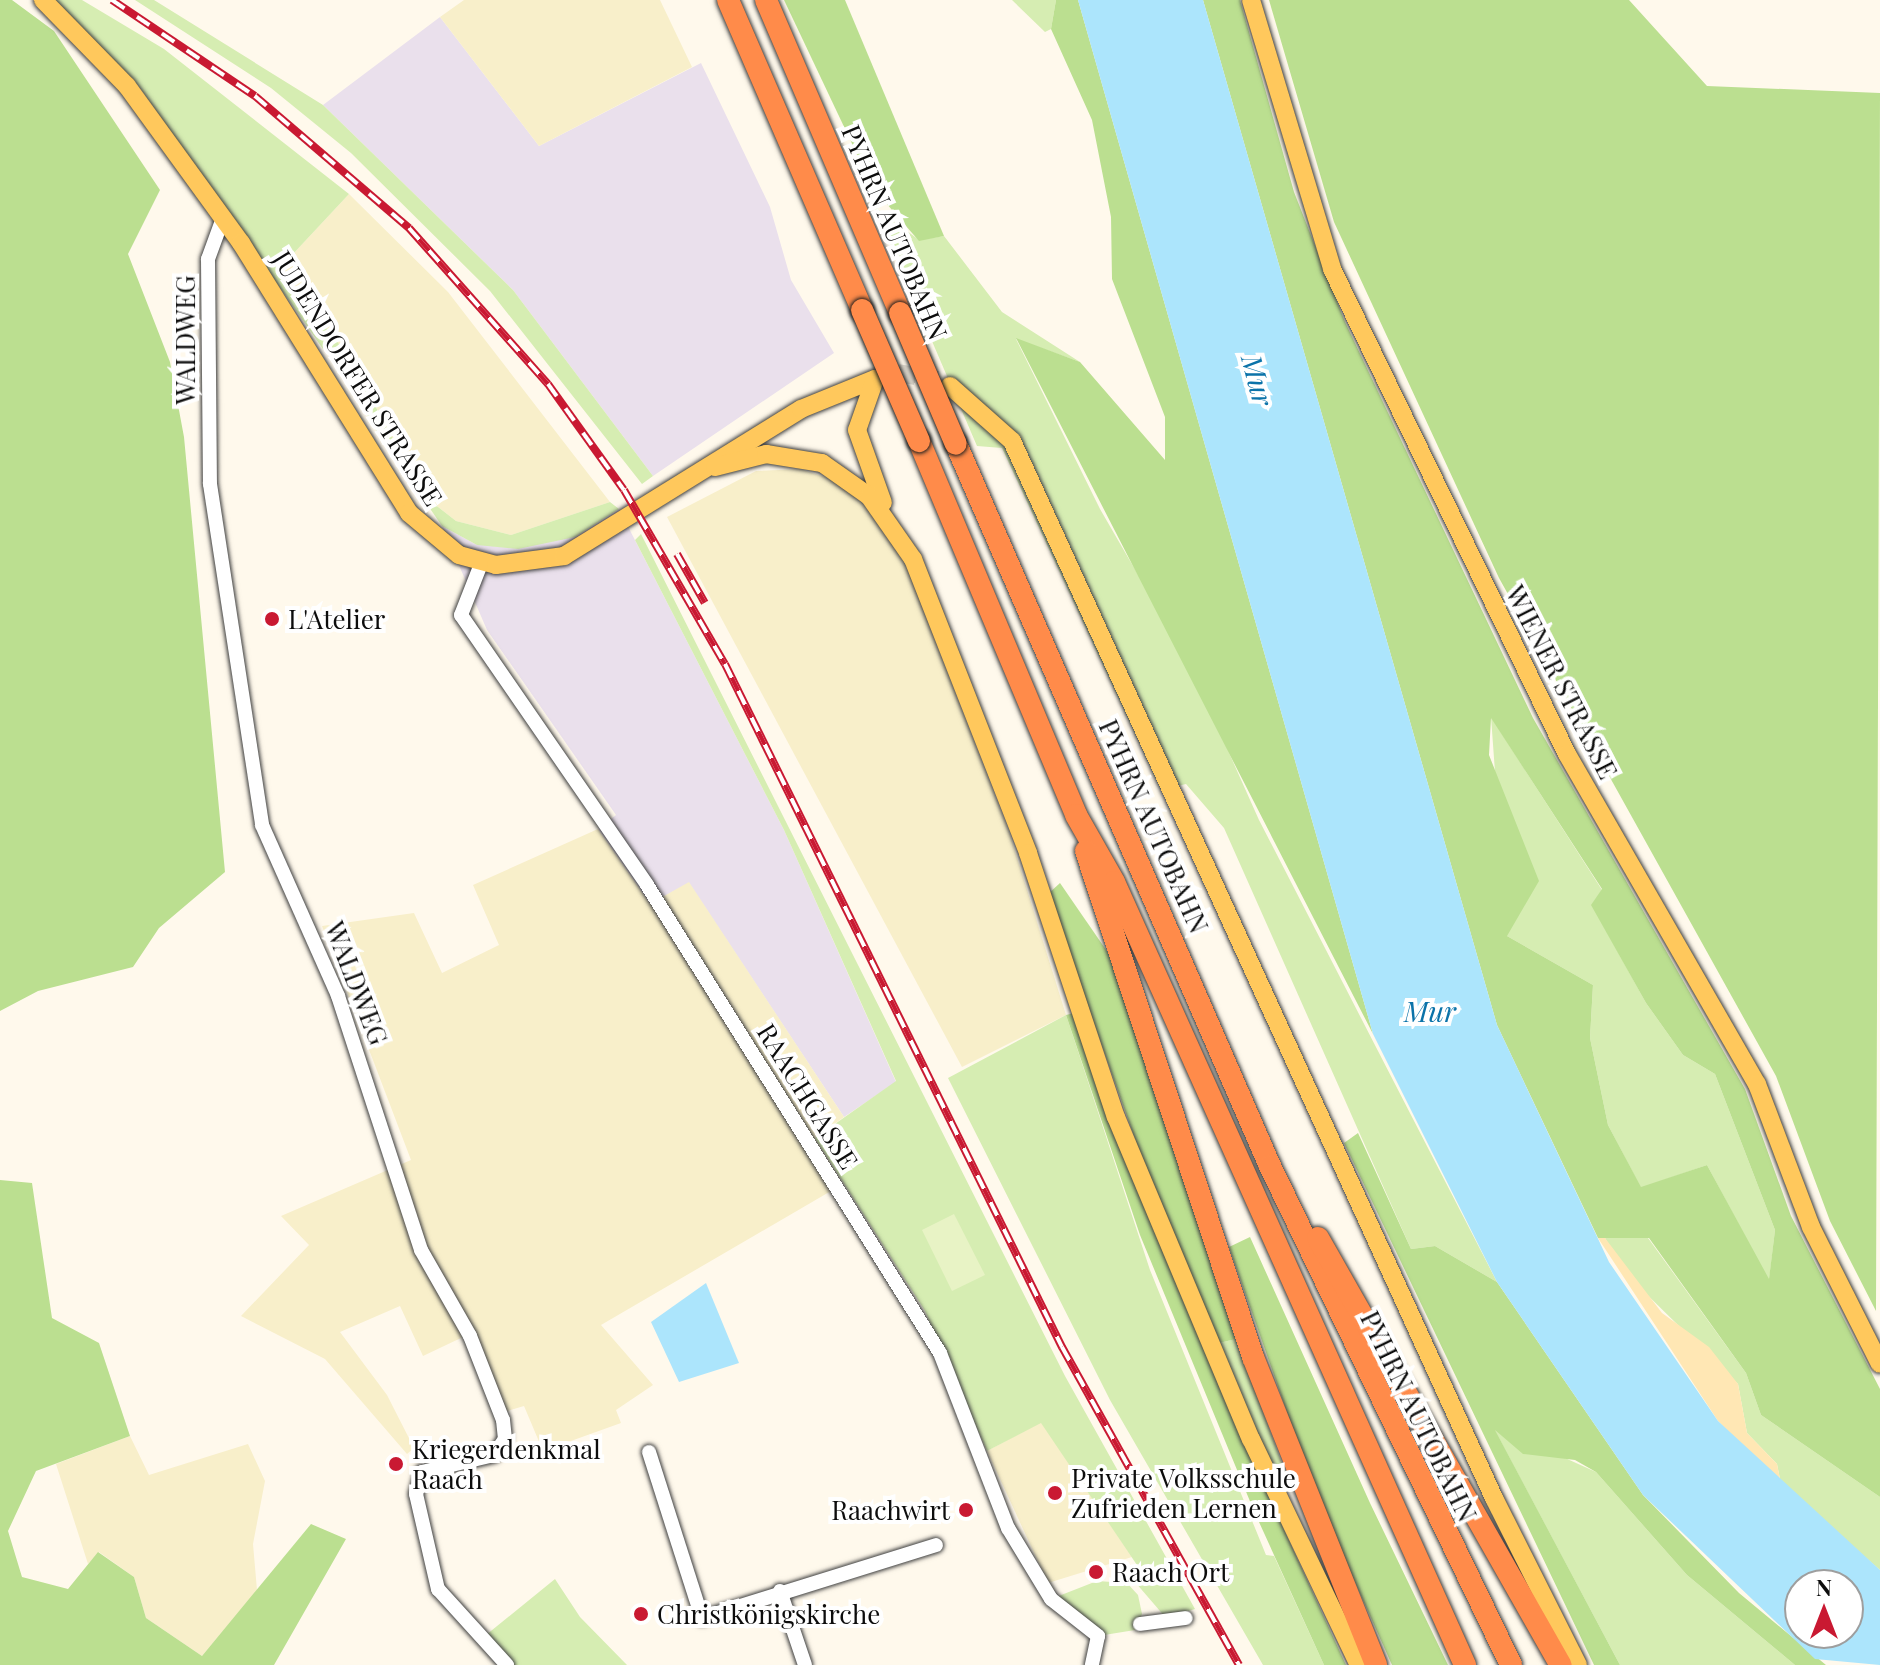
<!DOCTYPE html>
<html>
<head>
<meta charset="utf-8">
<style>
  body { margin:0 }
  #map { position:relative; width:1880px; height:1665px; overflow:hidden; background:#fff9ec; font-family:"Playfair Display",serif }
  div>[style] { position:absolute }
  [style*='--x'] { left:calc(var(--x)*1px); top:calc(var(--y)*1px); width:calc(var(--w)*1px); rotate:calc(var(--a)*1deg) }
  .industrial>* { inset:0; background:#eae0ec }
  .farmland>* { inset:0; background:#f8efca }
  .green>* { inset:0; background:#d6edb2 }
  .forest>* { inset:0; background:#bbdf90 }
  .sand>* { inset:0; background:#ffe7b4 }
  .pitch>* { inset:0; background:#e8f3c5 }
  .water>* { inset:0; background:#ace5fc }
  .major-tunnel>* { height:18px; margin-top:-9px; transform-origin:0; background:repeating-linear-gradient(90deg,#dbd6cb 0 18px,transparent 0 27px) }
  .roads { filter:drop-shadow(0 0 2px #404040) drop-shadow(0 0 2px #404040) }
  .minor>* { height:14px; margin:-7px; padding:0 7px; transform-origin:7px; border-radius:7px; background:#fff }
  .major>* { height:18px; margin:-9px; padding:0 9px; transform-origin:9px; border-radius:9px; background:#ffc85c }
  .highway>* { height:22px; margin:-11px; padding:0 11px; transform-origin:11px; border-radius:11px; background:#ff8b4a }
  .rail>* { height:8px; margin-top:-4px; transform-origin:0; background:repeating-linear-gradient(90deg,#fff 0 15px,#c91932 0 30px); box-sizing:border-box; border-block:2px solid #c91932 }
  .bridges { filter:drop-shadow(0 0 2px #1e1e1e) drop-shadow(0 0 2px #1e1e1e) }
  .highway-bridge>* { height:22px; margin:-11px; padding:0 11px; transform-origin:11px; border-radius:11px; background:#ff8b4a }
  .dots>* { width:22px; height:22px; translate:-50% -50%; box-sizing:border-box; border:4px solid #fff; border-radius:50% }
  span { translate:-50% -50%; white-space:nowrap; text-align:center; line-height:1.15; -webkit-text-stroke:8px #fff; paint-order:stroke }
  .street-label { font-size:26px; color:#0d0d0d }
  .poi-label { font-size:26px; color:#0d0d0d }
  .left { translate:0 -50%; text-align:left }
  .right { translate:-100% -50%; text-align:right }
  .water-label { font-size:28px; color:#0b73a9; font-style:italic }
  .north { position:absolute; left:1784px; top:1569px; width:80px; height:80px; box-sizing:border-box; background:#fff; border:2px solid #9e9e9e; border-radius:50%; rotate:0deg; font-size:22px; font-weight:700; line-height:32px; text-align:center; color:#0d0d0d }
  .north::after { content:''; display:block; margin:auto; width:28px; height:36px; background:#c91932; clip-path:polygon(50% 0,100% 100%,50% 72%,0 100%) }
</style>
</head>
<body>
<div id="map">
  <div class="industrial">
    <i style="clip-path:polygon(440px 17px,539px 146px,701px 63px,770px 207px,791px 280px,834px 353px,653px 476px,513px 290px,323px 105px)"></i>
    <i style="clip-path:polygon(619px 509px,784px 830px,896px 1082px,844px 1117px,689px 883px,650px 904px,598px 829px,616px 815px,487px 630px,442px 526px,477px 545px,575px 537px)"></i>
  </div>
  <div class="farmland">
    <i style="clip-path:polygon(464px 0,660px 0,692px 67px,539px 146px,440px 17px)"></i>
    <i style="clip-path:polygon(349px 194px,448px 292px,610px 502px,511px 535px,456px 521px,424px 496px,347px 354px,279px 269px)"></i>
    <i style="clip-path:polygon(800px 469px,837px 481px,875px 515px,905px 563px,1009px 832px,1066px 1015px,962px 1067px,667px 517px,756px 471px)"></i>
    <i style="clip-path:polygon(598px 829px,650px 904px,689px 882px,844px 1117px,815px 1138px,843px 1184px,601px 1325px,653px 1385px,616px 1410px,621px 1423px,543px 1451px,524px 1406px,497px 1414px,463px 1337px,423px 1356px,400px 1306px,340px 1332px,387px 1395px,414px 1448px,407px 1454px,325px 1359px,241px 1316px,309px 1245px,281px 1216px,411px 1160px,322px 926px,414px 913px,442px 973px,499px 945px,473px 885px)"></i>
    <i style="clip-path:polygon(1041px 1422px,1132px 1557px,1048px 1583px,987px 1451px)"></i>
    <i style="clip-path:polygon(130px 1436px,149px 1475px,248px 1444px,265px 1481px,253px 1544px,257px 1590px,202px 1656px,146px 1618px,134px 1577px,99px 1552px,88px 1564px,56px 1464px)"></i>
  </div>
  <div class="green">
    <i style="clip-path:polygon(43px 0,82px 0,164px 49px,349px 194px,279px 269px,347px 354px,424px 496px,456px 521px,511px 535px,610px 502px,619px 509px,575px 537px,518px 549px,477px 545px,442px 526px,371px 423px,342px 361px,323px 349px,138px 85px)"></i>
    <i style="clip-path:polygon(135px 0,154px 0,323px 105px,513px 290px,653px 476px,642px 484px,490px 291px,351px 153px,271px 88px)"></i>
    <i style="clip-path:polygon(1012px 0,1056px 0,1051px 29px,1045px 32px)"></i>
    <i style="clip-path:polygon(874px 206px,919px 240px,944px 236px,1002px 312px,1080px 362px,1016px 339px,1100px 509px,1188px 661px,1259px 820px,1497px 1282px,1435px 1246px,1411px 1249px,1224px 828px,1186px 784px,1161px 790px,1002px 448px,977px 446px)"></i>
    <i style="clip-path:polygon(641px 534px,1065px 1376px,1195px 1609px,1166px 1618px,1135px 1582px,1139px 1568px,1041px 1423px,987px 1451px,925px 1311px,815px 1138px,896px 1081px,784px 830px,635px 540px)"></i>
    <i style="clip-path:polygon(1491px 717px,1602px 890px,1592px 905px,1646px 1003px,1683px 1055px,1715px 1074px,1775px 1230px,1769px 1281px,1707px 1165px,1641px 1188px,1608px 1125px,1590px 1038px,1593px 985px,1507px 936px)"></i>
    <i style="clip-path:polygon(1066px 1015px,1150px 1270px,1266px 1555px,1274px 1556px,1324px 1665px,1263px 1665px,1110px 1400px,948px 1078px)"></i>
    <i style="clip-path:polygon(1605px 1238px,1648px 1238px,1746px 1373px,1761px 1415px,1880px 1497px,1880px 1570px,1781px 1484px,1777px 1464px,1747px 1433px,1738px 1384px,1625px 1273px)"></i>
    <i style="clip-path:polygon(1236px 1339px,1291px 1488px,1283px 1492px,1219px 1343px)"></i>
    <i style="clip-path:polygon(1492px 1425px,1596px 1472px,1687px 1575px,1795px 1665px,1620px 1665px)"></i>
    <i style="clip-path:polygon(555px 1579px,580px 1617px,627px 1665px,511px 1665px,486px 1635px)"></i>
    <i style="clip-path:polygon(1097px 1581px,1127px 1583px,1138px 1595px,1142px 1614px,1135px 1630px,1098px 1636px,1051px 1599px)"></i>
  </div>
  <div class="forest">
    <i style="clip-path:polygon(0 0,12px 0,54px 31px,160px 190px,128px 254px,170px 362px,184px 437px,225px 872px,159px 928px,133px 967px,38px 991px,0 1011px)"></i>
    <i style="clip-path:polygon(784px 0,845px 0,944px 236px,919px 241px,873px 188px)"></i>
    <i style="clip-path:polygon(1056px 0,1078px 0,1373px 1034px,1016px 338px,1080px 362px,1165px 460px,1165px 417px,1112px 279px,1111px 217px,1092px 120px,1051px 29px)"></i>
    <i style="clip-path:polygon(evenodd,1203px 0,1240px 0,1294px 192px,1345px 322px,1533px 718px,1745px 1089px,1791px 1216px,1880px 1389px,1880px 1497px,1761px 1415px,1746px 1373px,1649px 1238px,1598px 1238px,1497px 1025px,1203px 0,1491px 718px,1602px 889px,1591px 905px,1646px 1003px,1683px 1055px,1715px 1074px,1775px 1230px,1769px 1279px,1707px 1165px,1641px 1187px,1608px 1125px,1590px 1038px,1593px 985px,1507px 936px,1539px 881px,1489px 755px,1491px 718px)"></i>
    <i style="clip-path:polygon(1269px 0,1629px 0,1707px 86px,1880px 93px,1876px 1311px,1830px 1221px,1776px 1076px,1499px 578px,1334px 222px)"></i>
    <i style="clip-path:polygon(1060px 883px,1113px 960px,1236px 1339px,1219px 1343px,1139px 1150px,1048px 894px)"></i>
    <i style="clip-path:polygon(1074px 1013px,1242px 1438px,1346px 1665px,1324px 1665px,1254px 1511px,1140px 1235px,1066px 1015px)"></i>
    <i style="clip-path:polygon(1358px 1133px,1411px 1249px,1435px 1246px,1497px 1282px,1643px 1495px,1739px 1593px,1826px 1665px,1795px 1665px,1687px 1575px,1596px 1472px,1575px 1460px,1523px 1454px,1495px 1430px,1620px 1665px,1594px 1665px,1344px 1143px)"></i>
    <i style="clip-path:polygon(0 1180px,32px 1183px,52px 1318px,99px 1343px,130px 1436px,36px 1471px,8px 1531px,22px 1577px,68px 1589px,98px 1552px,134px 1577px,146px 1618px,202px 1656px,311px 1524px,346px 1539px,274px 1665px,0 1665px)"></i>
    <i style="clip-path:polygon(1250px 1237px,1370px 1503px,1448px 1665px,1392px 1665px,1316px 1495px,1229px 1247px)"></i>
  </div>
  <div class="sand">
    <i style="clip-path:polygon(1598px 1238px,1605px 1238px,1662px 1313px,1709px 1347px,1738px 1384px,1747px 1433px,1777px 1464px,1781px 1484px,1718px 1421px)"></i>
  </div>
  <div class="pitch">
    <i style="clip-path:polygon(954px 1214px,985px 1275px,952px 1291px,922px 1230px)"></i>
  </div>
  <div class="water">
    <i style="clip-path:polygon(evenodd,1078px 0,1203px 0,1497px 1025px,1609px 1262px,1718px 1421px,1880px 1570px,1880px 1665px,1815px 1659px,1643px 1495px,1497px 1282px,1373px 1034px,1078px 0,1800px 1585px,1848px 1585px,1848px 1633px,1800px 1633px,1800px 1585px)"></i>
    <i style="clip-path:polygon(706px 1283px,739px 1363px,679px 1382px,651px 1322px)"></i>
  </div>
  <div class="major-tunnel">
    <i style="--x:880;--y:377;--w:18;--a:-13"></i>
    <i style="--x:898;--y:373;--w:40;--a:10"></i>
  </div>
  <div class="roads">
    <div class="minor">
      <i style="--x:223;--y:218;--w:44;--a:110.1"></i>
      <i style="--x:208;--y:259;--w:225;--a:89.5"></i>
      <i style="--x:210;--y:484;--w:345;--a:81.3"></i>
      <i style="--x:262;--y:825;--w:187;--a:66"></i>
      <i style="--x:338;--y:996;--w:267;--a:71.9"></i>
      <i style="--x:421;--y:1250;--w:99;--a:60.3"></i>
      <i style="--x:470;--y:1336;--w:90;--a:68.6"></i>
      <i style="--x:503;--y:1420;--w:19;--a:84"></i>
      <i style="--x:505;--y:1439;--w:19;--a:125"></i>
      <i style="--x:494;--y:1455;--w:74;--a:166.7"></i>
      <i style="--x:422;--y:1472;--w:23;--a:105"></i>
      <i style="--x:416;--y:1494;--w:98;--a:77"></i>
      <i style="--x:438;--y:1589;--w:103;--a:47.8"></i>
      <i style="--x:481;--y:564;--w:55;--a:111.4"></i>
      <i style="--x:461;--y:615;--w:328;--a:55.4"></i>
      <i style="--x:647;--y:885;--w:552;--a:57.95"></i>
      <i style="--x:940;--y:1353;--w:188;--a:68.8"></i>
      <i style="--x:1008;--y:1528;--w:83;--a:58.8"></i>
      <i style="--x:1051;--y:1599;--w:60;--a:38.2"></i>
      <i style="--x:1098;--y:1636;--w:30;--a:102"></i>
      <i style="--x:649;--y:1452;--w:174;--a:72.3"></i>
      <i style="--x:702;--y:1618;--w:245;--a:-17.3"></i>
      <i style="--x:780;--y:1591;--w:78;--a:71.3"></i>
      <i style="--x:1140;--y:1624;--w:46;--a:-7.4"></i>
    </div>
    <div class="major">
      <i style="--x:43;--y:0;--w:120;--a:45.7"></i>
      <i style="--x:127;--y:86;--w:194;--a:54"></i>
      <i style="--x:241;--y:243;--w:318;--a:58.1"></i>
      <i style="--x:409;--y:513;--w:65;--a:40"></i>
      <i style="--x:459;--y:555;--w:38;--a:15"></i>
      <i style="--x:496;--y:565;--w:69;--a:-7.5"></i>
      <i style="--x:564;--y:556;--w:279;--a:-31.8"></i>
      <i style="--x:801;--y:409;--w:80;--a:-22.1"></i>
      <i style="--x:1251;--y:0;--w:281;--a:73.2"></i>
      <i style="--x:1332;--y:269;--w:539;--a:64.15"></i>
      <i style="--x:1567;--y:754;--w:381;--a:60.1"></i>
      <i style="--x:1757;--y:1084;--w:153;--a:69.3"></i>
      <i style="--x:1811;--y:1227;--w:153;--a:63.3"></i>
      <i style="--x:875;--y:379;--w:54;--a:109.4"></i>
      <i style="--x:857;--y:430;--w:77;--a:70.4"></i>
      <i style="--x:950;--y:386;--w:83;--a:41.6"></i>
      <i style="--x:1012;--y:441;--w:1162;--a:65.49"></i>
      <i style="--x:1494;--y:1498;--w:187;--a:63.3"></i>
      <i style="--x:715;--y:467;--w:53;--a:-14.3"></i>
      <i style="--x:766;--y:454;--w:57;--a:9.1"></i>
      <i style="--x:822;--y:463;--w:57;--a:35.1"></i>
      <i style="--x:869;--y:496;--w:77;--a:55.1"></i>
      <i style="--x:913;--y:559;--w:316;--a:68.6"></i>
      <i style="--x:1028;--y:853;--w:278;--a:71.6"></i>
      <i style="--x:1116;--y:1117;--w:349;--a:67.3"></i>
      <i style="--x:1251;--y:1439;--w:250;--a:64.5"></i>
    </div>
    <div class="highway">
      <i style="--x:728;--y:0;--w:338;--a:66.6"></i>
      <i style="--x:766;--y:0;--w:340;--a:66.8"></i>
      <i style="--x:919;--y:441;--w:406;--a:67.2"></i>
      <i style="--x:1076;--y:815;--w:77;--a:60.4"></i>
      <i style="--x:1114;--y:882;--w:858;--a:65.85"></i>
      <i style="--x:956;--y:444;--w:787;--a:66.5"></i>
      <i style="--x:1270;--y:1166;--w:554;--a:64.22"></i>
      <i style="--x:1086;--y:851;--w:533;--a:71.74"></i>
      <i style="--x:1253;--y:1357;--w:332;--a:68.2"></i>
      <i style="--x:1318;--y:1238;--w:491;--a:60.4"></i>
    </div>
  </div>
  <div class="rail">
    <i style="--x:112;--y:0;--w:172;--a:33.9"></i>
    <i style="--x:255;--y:96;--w:203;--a:40.6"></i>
    <i style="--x:409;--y:228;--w:209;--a:48.3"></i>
    <i style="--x:548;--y:384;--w:130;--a:54.4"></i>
    <i style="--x:624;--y:490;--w:201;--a:59.9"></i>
    <i style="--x:725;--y:664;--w:762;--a:63.74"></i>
    <i style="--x:1062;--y:1347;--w:364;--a:60.9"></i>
    <i style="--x:677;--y:554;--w:56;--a:60.3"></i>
  </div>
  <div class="bridges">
    <div class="highway-bridge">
      <i style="--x:862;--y:310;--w:143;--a:66.5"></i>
      <i style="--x:900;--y:313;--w:142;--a:66.9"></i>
    </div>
  </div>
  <div class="dots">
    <i style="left:272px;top:619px;background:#c91932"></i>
    <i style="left:396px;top:1464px;background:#c91932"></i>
    <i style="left:1055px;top:1493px;background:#c91932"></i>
    <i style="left:966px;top:1510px;background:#c91932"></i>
    <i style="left:1096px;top:1572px;background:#c91932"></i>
    <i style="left:641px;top:1614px;background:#c91932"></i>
  </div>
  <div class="street-label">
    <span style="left:895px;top:232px;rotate:67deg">PYHRN AUTOBAHN</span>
    <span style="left:185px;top:340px;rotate:-90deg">WALDWEG</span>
    <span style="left:358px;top:378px;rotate:58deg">JUDENDORFER STRASSE</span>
    <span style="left:1562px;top:682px;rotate:63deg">WIENER STRASSE</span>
    <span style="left:1154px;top:826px;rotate:66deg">PYHRN AUTOBAHN</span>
    <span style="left:357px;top:983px;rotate:69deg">WALDWEG</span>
    <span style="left:808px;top:1096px;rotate:58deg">RAACHGASSE</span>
    <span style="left:1419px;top:1416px;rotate:64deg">PYHRN AUTOBAHN</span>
  </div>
  <div class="poi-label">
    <span class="left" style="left:288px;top:619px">L'Atelier</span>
    <span class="left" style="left:412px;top:1464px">Kriegerdenkmal<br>Raach</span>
    <span class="left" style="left:1071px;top:1493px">Private Volksschule<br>Zufrieden Lernen</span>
    <span class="right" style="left:950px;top:1510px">Raachwirt</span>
    <span class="left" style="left:1112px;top:1572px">Raach Ort</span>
    <span class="left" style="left:657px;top:1614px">Christkönigskirche</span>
  </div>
  <div class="water-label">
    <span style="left:1258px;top:380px;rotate:75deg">Mur</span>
    <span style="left:1430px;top:1011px">Mur</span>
  </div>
  <div class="north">N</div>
</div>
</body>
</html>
